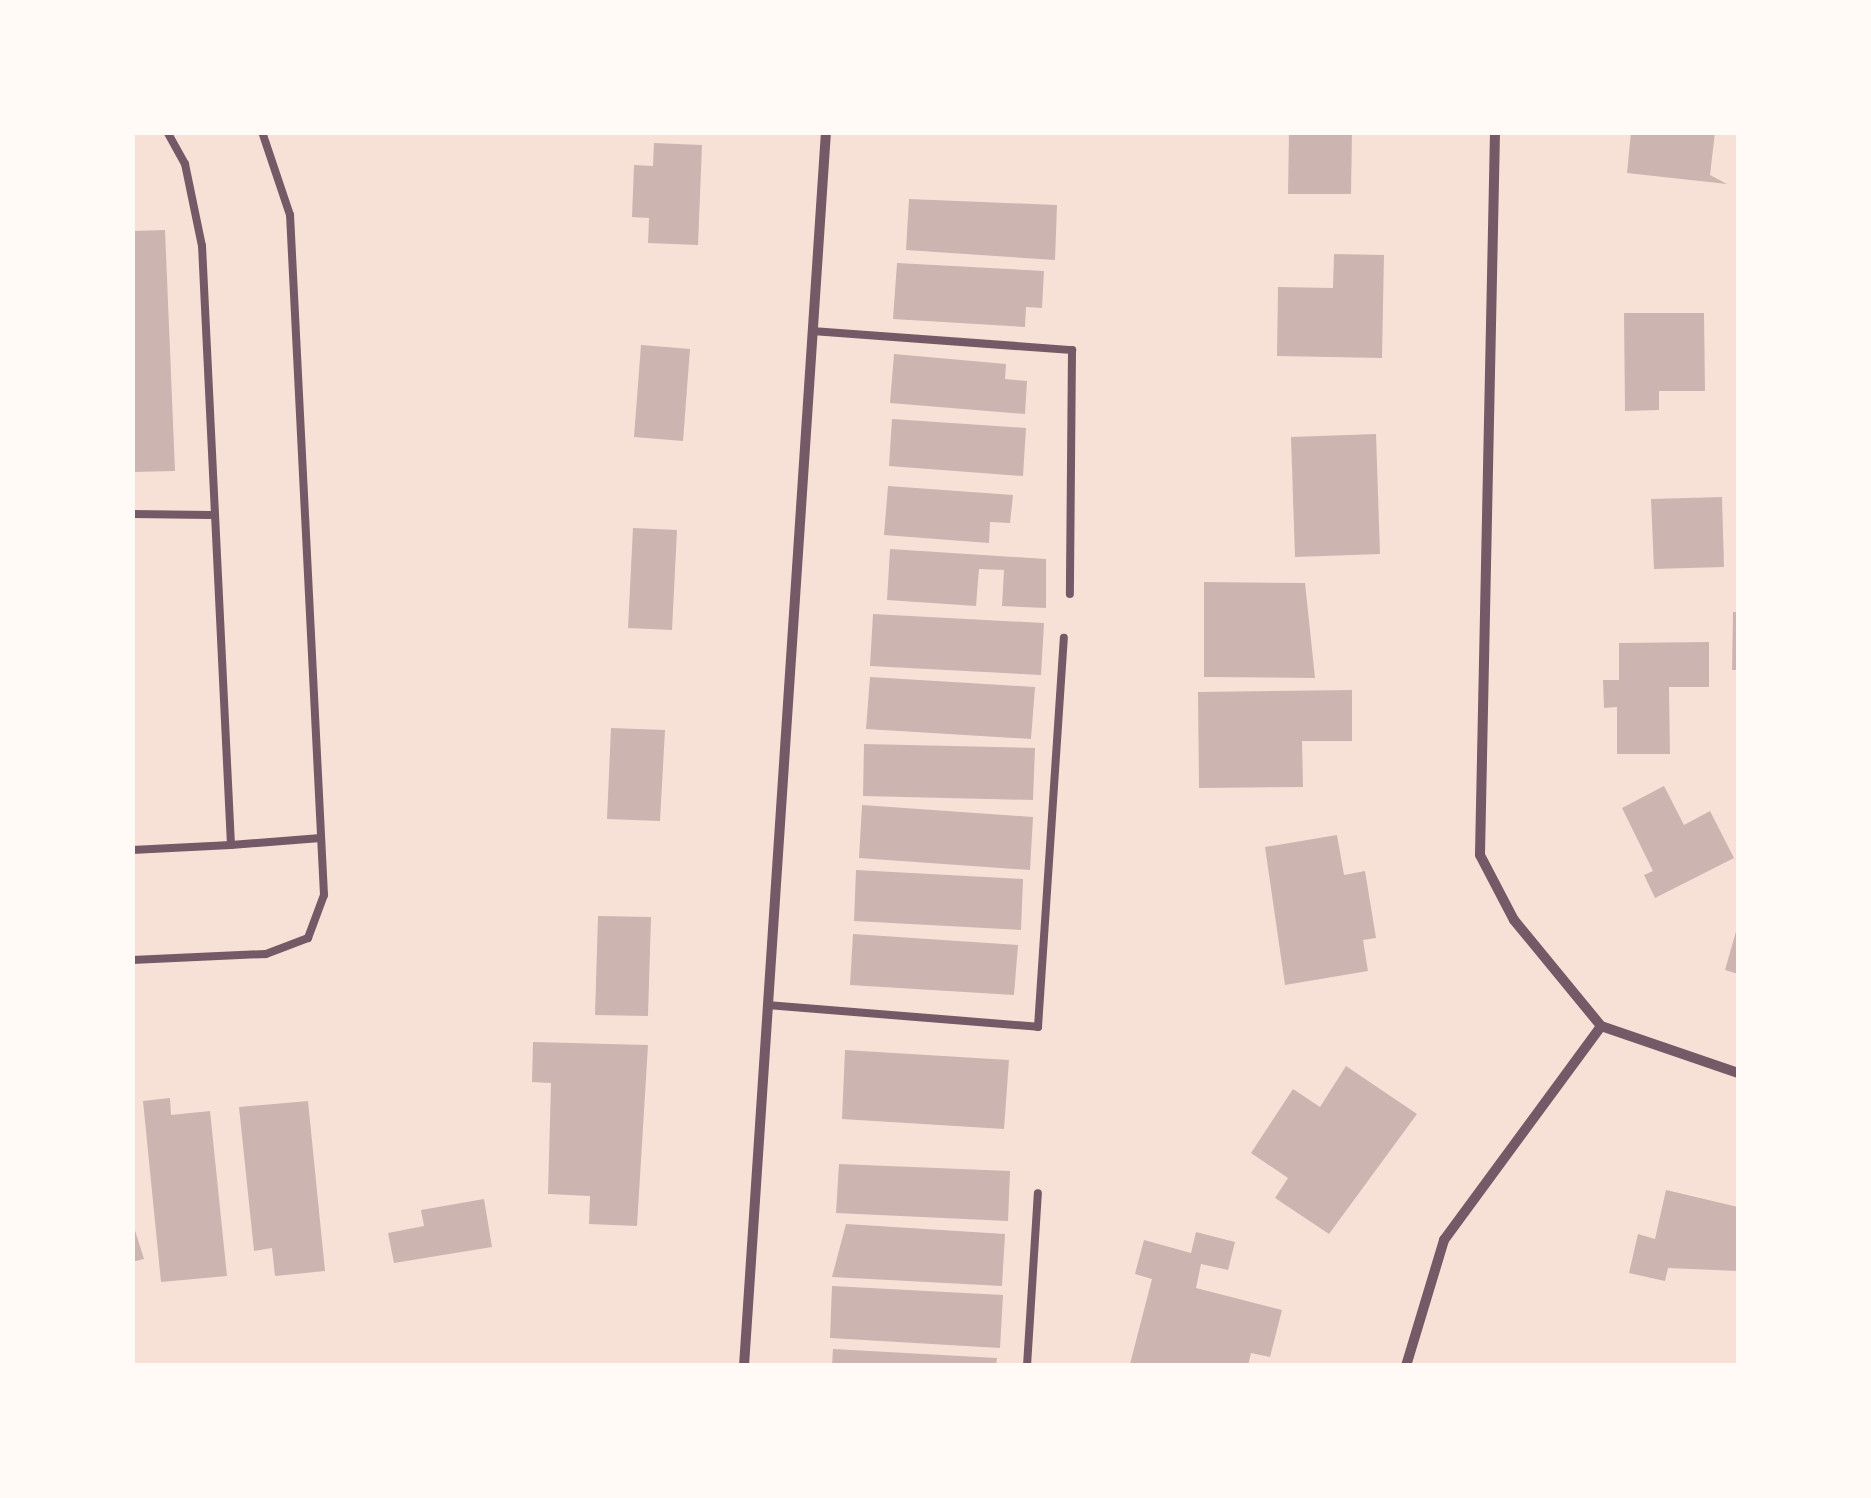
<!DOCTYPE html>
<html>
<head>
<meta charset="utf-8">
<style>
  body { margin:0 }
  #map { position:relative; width:1871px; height:1498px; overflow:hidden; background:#f7e1d7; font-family:Karla,sans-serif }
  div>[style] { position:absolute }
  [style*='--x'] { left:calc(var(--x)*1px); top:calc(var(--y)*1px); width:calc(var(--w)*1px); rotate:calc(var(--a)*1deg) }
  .building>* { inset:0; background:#ccb4b1 }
  .service>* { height:8px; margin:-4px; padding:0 4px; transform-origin:4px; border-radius:4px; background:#755966 }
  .minor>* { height:10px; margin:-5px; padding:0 5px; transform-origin:5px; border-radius:5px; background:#755966 }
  span { translate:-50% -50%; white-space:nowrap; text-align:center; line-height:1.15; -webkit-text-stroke:10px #fffaf5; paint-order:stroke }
  .frame { position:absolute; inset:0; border:135px solid #fffaf5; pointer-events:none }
</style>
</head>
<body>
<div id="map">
  <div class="building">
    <i style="clip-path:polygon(1289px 132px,1352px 132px,1351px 194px,1288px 194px)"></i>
    <i style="clip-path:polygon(1631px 132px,1715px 132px,1710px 175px,1727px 184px,1627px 173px)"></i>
    <i style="clip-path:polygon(654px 143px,702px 145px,698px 245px,648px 243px,649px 218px,632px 217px,634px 165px,653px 166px)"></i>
    <i style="clip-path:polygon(909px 199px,1057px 205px,1055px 260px,906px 250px)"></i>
    <i style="clip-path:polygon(165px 230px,175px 471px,132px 472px,132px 231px)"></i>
    <i style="clip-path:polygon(1334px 254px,1384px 255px,1382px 358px,1277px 356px,1278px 287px,1333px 288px)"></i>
    <i style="clip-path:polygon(897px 263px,1044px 271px,1042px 308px,1026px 307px,1025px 327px,893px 319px)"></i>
    <i style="clip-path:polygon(1624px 313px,1704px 313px,1705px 391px,1659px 391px,1659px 410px,1625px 411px)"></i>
    <i style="clip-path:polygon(641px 345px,690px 349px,683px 441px,634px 437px)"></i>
    <i style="clip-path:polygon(894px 354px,1006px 364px,1005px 379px,1027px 381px,1025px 414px,890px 403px)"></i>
    <i style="clip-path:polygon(892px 419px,1026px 428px,1023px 476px,889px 466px)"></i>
    <i style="clip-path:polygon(1376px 434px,1380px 554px,1295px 557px,1291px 437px)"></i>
    <i style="clip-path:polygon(888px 486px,1013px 495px,1010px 523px,990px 522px,989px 543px,884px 535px)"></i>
    <i style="clip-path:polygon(1722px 497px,1724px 567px,1654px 569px,1651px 499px)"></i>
    <i style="clip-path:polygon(633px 528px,677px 530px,672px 630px,628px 628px)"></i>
    <i style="clip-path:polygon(890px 549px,1046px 559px,1046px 608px,1002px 606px,1004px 570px,979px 569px,976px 606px,887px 600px)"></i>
    <i style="clip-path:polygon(1204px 582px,1305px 583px,1315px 678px,1204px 677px)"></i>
    <i style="clip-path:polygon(1733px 612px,1738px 612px,1738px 670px,1732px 670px)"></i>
    <i style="clip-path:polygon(873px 614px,1044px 623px,1041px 675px,870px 666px)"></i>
    <i style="clip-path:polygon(1709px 642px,1709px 687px,1669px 687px,1670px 754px,1617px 754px,1617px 707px,1604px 708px,1603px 680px,1619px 680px,1619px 643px)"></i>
    <i style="clip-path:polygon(870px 677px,1035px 687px,1031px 739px,866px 729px)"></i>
    <i style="clip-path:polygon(1352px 690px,1352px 741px,1302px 741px,1303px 787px,1199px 788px,1198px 692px)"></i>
    <i style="clip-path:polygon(611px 728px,665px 730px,660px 821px,607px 819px)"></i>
    <i style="clip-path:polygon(864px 744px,1035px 748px,1033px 800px,863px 796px)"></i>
    <i style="clip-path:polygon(1664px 786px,1684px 825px,1710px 811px,1734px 858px,1655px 898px,1644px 875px,1653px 871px,1622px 808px)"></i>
    <i style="clip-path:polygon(862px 805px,1033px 817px,1030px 870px,859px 858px)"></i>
    <i style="clip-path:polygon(1337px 835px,1344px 875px,1365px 871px,1376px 938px,1363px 940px,1368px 971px,1285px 985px,1265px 847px)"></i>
    <i style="clip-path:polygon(856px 870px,1023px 879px,1021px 930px,854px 921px)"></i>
    <i style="clip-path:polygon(598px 916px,651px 917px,648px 1016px,595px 1015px)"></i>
    <i style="clip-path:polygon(1737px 928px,1738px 928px,1738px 974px,1725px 970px)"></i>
    <i style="clip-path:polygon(853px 934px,1018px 945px,1014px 995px,850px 985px)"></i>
    <i style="clip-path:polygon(533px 1042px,648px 1045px,637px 1226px,589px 1224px,590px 1196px,548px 1194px,551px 1083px,532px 1082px)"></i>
    <i style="clip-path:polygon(845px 1050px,1009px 1060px,1004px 1129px,842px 1119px)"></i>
    <i style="clip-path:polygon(1346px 1066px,1417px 1114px,1329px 1234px,1275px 1198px,1288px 1178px,1251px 1153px,1293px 1089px,1320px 1107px)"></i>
    <i style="clip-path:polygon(170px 1098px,171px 1115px,210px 1111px,227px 1276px,161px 1282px,143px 1101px)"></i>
    <i style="clip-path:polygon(308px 1101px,325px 1271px,275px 1276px,272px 1248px,254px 1251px,239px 1107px)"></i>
    <i style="clip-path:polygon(839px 1164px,1010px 1171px,1008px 1221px,836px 1213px)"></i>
    <i style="clip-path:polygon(1666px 1190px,1738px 1207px,1738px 1271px,1668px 1268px,1665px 1281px,1629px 1273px,1638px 1234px,1655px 1239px)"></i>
    <i style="clip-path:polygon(484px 1199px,492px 1247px,394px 1263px,388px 1233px,424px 1226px,421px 1210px)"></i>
    <i style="clip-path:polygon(133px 1224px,144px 1259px,132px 1262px,132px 1225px)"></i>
    <i style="clip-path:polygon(846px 1224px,1005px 1234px,1002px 1286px,832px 1277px)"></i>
    <i style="clip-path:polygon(1196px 1232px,1235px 1242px,1228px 1270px,1201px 1264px,1196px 1288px,1282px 1310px,1270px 1357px,1251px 1353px,1248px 1366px,1130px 1364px,1152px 1279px,1135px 1274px,1144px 1240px,1191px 1253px)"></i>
    <i style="clip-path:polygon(832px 1286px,1003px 1295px,1000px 1348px,830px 1338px)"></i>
    <i style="clip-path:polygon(833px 1349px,997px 1358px,996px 1366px,832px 1366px)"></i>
  </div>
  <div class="service">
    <i style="--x:812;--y:331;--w:261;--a:4.2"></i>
    <i style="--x:1072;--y:350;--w:244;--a:90.5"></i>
    <i style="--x:132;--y:514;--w:78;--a:0.7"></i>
    <i style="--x:231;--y:845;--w:90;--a:-4.4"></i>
    <i style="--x:132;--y:850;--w:99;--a:-2.9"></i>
    <i style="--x:231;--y:845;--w:600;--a:-92.77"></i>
    <i style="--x:202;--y:246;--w:84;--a:-101.7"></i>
    <i style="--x:185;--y:164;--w:37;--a:-119"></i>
    <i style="--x:132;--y:960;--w:134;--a:-2.6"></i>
    <i style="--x:266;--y:954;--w:45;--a:-20.9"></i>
    <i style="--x:308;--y:938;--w:46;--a:-69.6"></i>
    <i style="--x:324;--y:895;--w:681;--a:-92.86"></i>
    <i style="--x:290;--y:215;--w:88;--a:-108.6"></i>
    <i style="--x:767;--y:1005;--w:272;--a:4.6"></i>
    <i style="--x:1038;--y:1027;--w:390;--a:-86.2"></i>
    <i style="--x:1027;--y:1366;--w:173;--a:-86.4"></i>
  </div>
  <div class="minor">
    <i style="--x:1495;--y:132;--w:723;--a:91.19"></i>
    <i style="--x:1480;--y:855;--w:73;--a:62.4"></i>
    <i style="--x:1514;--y:920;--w:137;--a:50.6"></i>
    <i style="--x:1601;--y:1026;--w:145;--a:18.9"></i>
    <i style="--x:744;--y:1366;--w:1237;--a:-86.2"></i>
    <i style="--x:1406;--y:1366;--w:132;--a:-73.2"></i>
    <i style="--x:1444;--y:1240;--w:265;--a:-53.7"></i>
  </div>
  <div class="frame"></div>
</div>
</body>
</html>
